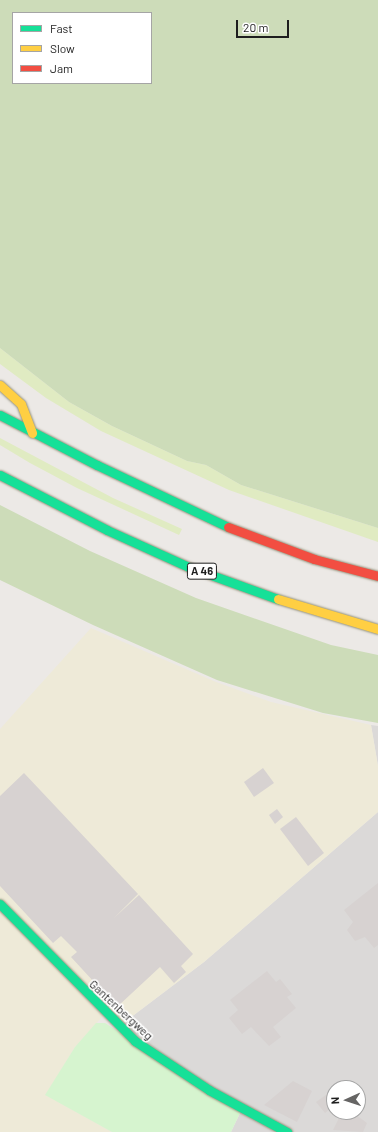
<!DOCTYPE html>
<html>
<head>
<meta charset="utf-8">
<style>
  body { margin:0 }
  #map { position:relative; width:378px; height:1132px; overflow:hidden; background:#ece9e6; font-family:Barlow,sans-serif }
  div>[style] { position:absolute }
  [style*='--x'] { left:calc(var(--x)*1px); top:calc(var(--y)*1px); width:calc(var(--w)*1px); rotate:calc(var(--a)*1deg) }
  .residential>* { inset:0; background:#dbd9d8 }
  .farmland>* { inset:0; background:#eeead8 }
  .grass>* { inset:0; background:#e0ebc2 }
  .forest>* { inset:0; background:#cddcb9 }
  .park>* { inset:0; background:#d6f4cf }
  .building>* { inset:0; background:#d7d2d1 }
  .roads { filter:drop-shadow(0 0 1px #97947d) drop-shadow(0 0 1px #97947d) }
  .fast>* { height:9px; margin:-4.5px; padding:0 4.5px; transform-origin:4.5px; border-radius:4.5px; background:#16e098 }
  .slow>* { height:9px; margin:-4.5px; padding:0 4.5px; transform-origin:4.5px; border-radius:4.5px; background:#ffcf43 }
  .jam>* { height:9px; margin:-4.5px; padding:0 4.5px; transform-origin:4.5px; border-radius:4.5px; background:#f24e42 }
  span { translate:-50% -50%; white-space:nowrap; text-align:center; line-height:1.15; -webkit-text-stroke:3.5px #fff; paint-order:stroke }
  .shield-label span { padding:1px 3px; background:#fff; border:1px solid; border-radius:3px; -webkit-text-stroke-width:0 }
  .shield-label { font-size:11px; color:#1e1e1e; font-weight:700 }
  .street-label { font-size:12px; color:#1e1e1e }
  .legend { position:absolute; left:12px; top:12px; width:140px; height:72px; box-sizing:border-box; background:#fff; border:1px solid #a5a5a5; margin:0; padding:5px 7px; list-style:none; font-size:12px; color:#1e1e1e }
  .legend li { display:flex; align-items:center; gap:8px; height:20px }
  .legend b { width:20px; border:1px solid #a5a5a5 }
  .north { position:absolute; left:326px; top:1080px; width:40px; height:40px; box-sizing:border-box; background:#fff; border:1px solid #a5a5a5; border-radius:50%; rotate:267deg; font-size:11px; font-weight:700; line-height:16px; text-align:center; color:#1e1e1e }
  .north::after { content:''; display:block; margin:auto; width:14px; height:18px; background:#666564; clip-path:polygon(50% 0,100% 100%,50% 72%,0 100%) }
  .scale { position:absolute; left:236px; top:20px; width:53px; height:18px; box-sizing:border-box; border:2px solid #1e1e1e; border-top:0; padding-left:5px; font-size:12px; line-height:14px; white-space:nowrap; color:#1e1e1e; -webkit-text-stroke:3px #fff; paint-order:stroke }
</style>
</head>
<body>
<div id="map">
  <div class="residential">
    <i style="clip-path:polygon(371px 725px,378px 726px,378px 766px)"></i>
    <i style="clip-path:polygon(evenodd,378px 812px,378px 1132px,231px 1132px,241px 1111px,122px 1024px,204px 962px,378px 812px,334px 1088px,358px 1088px,358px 1112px,334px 1112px,334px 1088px)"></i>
  </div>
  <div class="farmland">
    <i style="clip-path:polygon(91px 628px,216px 682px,271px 702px,371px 725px,378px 766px,378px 812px,204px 962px,122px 1024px,0 900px,0 729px)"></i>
    <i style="clip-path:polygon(0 908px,103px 1016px,75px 1047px,46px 1095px,112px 1132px,0 1132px)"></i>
  </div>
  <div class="grass">
    <i style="clip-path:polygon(0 348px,69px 402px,112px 426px,187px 461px,206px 465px,241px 485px,378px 528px,378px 542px,229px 490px,101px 431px,46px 398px,0 364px)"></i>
    <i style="clip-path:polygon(0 438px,113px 498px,182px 529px,179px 535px,77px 488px,30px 463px,0 445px)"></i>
  </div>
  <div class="forest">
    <i style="clip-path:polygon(evenodd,0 0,378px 0,378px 528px,241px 485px,206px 465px,187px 461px,112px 426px,69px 402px,0 348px,0 0,13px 13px,151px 13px,151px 83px,13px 83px,13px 13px)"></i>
    <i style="clip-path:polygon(0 505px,90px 551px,196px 598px,331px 645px,378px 655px,378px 723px,323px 713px,217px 680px,93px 625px,0 580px)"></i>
  </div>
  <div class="park">
    <i style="clip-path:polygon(96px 1023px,105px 1023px,241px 1111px,231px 1132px,112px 1132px,45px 1095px,75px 1047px)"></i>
  </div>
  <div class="building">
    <i style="clip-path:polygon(263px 768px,274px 783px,254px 797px,244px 782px)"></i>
    <i style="clip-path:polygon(24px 773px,138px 894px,114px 918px,139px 895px,193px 954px,181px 966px,186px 972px,174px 983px,160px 967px,117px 1007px,71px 957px,77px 952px,61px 936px,53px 943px,0 886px,0 796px)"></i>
    <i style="clip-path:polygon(277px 809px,283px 817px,275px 824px,269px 815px)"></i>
    <i style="clip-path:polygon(296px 817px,324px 853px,308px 866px,280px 829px)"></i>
    <i style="clip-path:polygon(378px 883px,378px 945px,374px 948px,365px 937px,355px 941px,347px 930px,353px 922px,344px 910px)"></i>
    <i style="clip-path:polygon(267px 971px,276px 982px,280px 979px,292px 994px,287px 997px,296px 1008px,273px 1027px,281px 1037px,269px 1046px,251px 1027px,242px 1034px,229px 1018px,238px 1010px,230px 1000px)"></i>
    <i style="clip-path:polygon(293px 1081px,312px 1091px,297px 1122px,264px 1105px)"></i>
    <i style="clip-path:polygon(360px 1087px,365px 1093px,358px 1099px,358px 1089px)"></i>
    <i style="clip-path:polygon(330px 1092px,334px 1097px,334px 1106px,325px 1113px,316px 1102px)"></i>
    <i style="clip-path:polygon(342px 1112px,351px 1115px,352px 1112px,367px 1123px,363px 1132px,333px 1130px)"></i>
  </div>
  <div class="roads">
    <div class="fast">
      <i style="--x:0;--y:415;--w:109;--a:27.3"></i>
      <i style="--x:97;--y:465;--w:145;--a:25.3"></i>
      <i style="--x:0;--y:475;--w:120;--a:27.2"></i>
      <i style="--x:107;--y:530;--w:90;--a:24.3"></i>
      <i style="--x:189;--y:567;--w:95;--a:19.8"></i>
      <i style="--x:0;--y:904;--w:192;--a:45.4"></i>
      <i style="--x:135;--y:1041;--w:89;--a:33.5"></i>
      <i style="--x:209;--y:1090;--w:89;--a:28.3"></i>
    </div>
    <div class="slow">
      <i style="--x:0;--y:385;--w:28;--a:42"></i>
      <i style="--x:21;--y:404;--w:31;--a:69"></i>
      <i style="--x:278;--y:599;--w:104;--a:16.7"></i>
    </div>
    <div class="jam">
      <i style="--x:228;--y:527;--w:92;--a:20.4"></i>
      <i style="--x:314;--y:559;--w:66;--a:14.9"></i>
    </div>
  </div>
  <div class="shield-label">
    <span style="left:202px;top:571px">A 46</span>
  </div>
  <div class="street-label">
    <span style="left:121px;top:1010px;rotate:43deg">Gantenbergweg</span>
  </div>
  <ul class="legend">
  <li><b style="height:5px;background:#16e098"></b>Fast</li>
  <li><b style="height:5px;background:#ffcf43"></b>Slow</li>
  <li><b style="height:5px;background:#f24e42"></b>Jam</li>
  </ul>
  <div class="north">N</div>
  <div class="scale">20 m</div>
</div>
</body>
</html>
